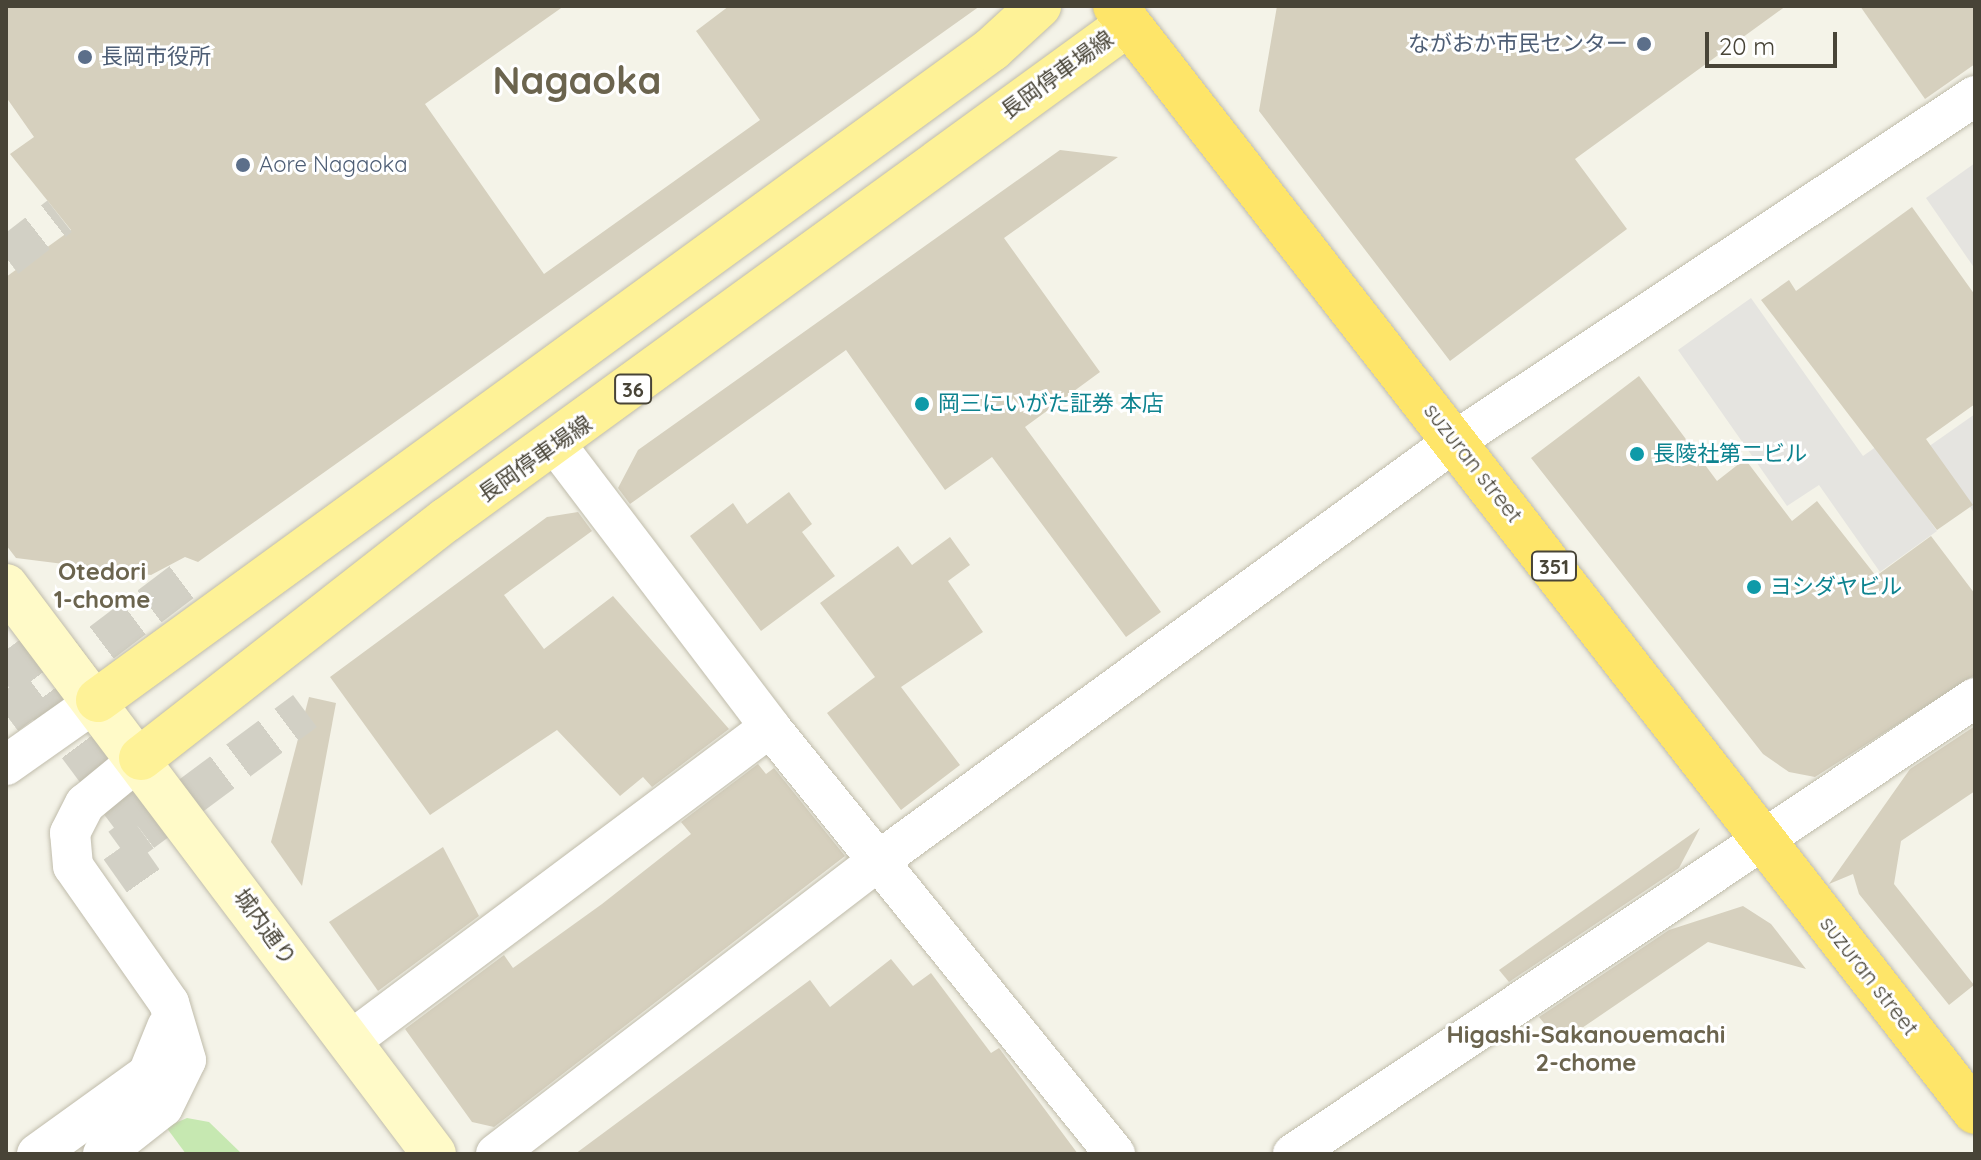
<!DOCTYPE html>
<html>
<head>
<meta charset="utf-8">
<style>
  body { margin:0 }
  #map { position:relative; width:1981px; height:1160px; overflow:hidden; background:#f4f3e8; font-family:Quicksand,"Noto Sans JP",sans-serif }
  div>[style] { position:absolute }
  [style*='--x'] { left:calc(var(--x)*1px); top:calc(var(--y)*1px); width:calc(var(--w)*1px); rotate:calc(var(--a)*1deg) }
  .green>* { inset:0; background:#c6e8b1 }
  .parking>* { inset:0; background:#e5e4e0 }
  .building>* { inset:0; background:#d6d0be }
  .street-tunnel>* { height:40px; margin-top:-20px; transform-origin:0; background:repeating-linear-gradient(90deg,#d2d0c5 0 40px,transparent 0 60px) }
  .roads { filter:drop-shadow(0 0 2px #c0bcab) drop-shadow(0 0 2px #c0bcab) }
  .street>* { height:40px; margin:-20px; padding:0 20px; transform-origin:20px; border-radius:20px; background:#fff }
  .secondary>* { height:44px; margin:-22px; padding:0 22px; transform-origin:22px; border-radius:22px; background:#fffac8 }
  .primary>* { height:44px; margin:-22px; padding:0 22px; transform-origin:22px; border-radius:22px; background:#fef297 }
  .highway>* { height:44px; margin:-22px; padding:0 22px; transform-origin:22px; border-radius:22px; background:#fee569 }
  .dots>* { width:22px; height:22px; translate:-50% -50%; box-sizing:border-box; border:4px solid #fff; border-radius:50% }
  span { translate:-50% -50%; white-space:nowrap; text-align:center; line-height:1.15; -webkit-text-stroke:6px #fff; paint-order:stroke }
  .shield-label span { padding:2px 6px; background:#fff; border:2px solid; border-radius:6px; -webkit-text-stroke-width:0 }
  .shield-label { font-size:20px; color:#484437; font-weight:700 }
  .service-label { font-size:22px; color:#4e5e75 }
  .right { translate:-100% -50%; text-align:right }
  .left { translate:0 -50%; text-align:left }
  .street-label { font-size:22px; color:#484437 }
  .culture-label { font-size:22px; color:#0d838f }
  .neighbourhood-label { font-size:24px; color:#6b644e; font-weight:700 }
  .town-label { font-size:38px; color:#6b644e; font-weight:700 }
  .frame { position:absolute; inset:0; border:8px solid #484437; pointer-events:none }
  .scale { position:absolute; left:1705px; top:32px; width:132px; height:36px; box-sizing:border-box; border:4px solid #484437; border-top:0; padding-left:10px; font-size:24px; line-height:28px; white-space:nowrap; color:#484437; -webkit-text-stroke:6px #fff; paint-order:stroke }
</style>
</head>
<body>
<div id="map">
  <div class="green">
    <i style="clip-path:polygon(187px 1118px,209px 1122px,242px 1154px,186px 1154px,166px 1127px)"></i>
  </div>
  <div class="parking">
    <i style="clip-path:polygon(1975px 163px,1975px 269px,1926px 198px)"></i>
    <i style="clip-path:polygon(1751px 298px,1863px 456px,1910px 423px,1928px 447px,1975px 414px,1975px 514px,1937px 460px,1903px 483px,1937px 531px,1880px 572px,1819px 485px,1787px 506px,1678px 350px)"></i>
  </div>
  <div class="building">
    <i style="clip-path:polygon(6px 6px,564px 6px,425px 104px,544px 274px,760px 120px,696px 31px,729px 6px,980px 6px,198px 562px,185px 557px,151px 575px,16px 558px,6px 545px,6px 277px,71px 230px,10px 154px,34px 137px,6px 97px)"></i>
    <i style="clip-path:polygon(1277px 6px,1786px 6px,1575px 159px,1627px 229px,1450px 361px,1259px 111px)"></i>
    <i style="clip-path:polygon(1860px 6px,1975px 6px,1975px 64px,1925px 99px)"></i>
    <i style="clip-path:polygon(1060px 150px,1118px 157px,1004px 238px,1100px 372px,1025px 427px,1161px 612px,1126px 637px,992px 457px,945px 490px,846px 350px,630px 504px,618px 488px,638px 450px)"></i>
    <i style="clip-path:polygon(1912px 207px,1975px 295px,1975px 404px,1926px 439px,1973px 505px,1937px 530px,1761px 300px,1789px 280px,1796px 291px)"></i>
    <i style="clip-path:polygon(1639px 376px,1717px 481px,1745px 459px,1792px 521px,1817px 501px,1876px 576px,1931px 536px,1975px 594px,1975px 675px,1815px 777px,1789px 772px,1763px 754px,1531px 458px)"></i>
    <i style="clip-path:polygon(789px 492px,812px 524px,802px 532px,835px 576px,761px 631px,690px 536px,733px 503px,747px 524px)"></i>
    <i style="clip-path:polygon(578px 512px,592px 531px,504px 595px,544px 649px,613px 596px,729px 729px,652px 787px,643px 777px,620px 796px,557px 730px,430px 815px,330px 677px,547px 517px)"></i>
    <i style="clip-path:polygon(950px 537px,970px 565px,948px 581px,983px 632px,901px 687px,960px 765px,901px 810px,827px 713px,875px 677px,820px 603px,898px 546px,912px 565px)"></i>
    <i style="clip-path:polygon(309px 697px,336px 703px,302px 886px,271px 842px)"></i>
    <i style="clip-path:polygon(1975px 726px,1975px 791px,1901px 841px,1894px 884px,1974px 985px,1949px 1005px,1859px 894px,1853px 874px,1829px 884px,1910px 769px)"></i>
    <i style="clip-path:polygon(758px 764px,766px 774px,774px 768px,845px 856px,494px 1127px,472px 1122px,405px 1029px,504px 955px,513px 968px,602px 904px,691px 834px,681px 822px)"></i>
    <i style="clip-path:polygon(1700px 828px,1679px 868px,1509px 982px,1499px 970px)"></i>
    <i style="clip-path:polygon(443px 847px,479px 916px,378px 991px,329px 922px)"></i>
    <i style="clip-path:polygon(1743px 906px,1771px 924px,1806px 969px,1708px 942px,1560px 1043px,1539px 1017px,1669px 930px)"></i>
    <i style="clip-path:polygon(891px 959px,913px 986px,931px 973px,991px 1053px,999px 1048px,1078px 1154px,575px 1154px,810px 980px,830px 1007px)"></i>
  </div>
  <div class="street-tunnel">
    <i style="--x:6;--y:258;--w:68;--a:-37.9"></i>
    <i style="--x:6;--y:650;--w:227;--a:53.2"></i>
    <i style="--x:142;--y:832;--w:203;--a:-36.6"></i>
    <i style="--x:6;--y:715;--w:231;--a:-37.1"></i>
    <i style="--x:142;--y:832;--w:27;--a:144"></i>
    <i style="--x:120;--y:848;--w:45;--a:54.9"></i>
  </div>
  <div class="roads">
    <div class="street">
      <i style="--x:557;--y:446;--w:353;--a:52.8"></i>
      <i style="--x:770;--y:727;--w:549;--a:51.06"></i>
      <i style="--x:6;--y:765;--w:113;--a:-35.2"></i>
      <i style="--x:349;--y:1042;--w:526;--a:-36.8"></i>
      <i style="--x:37;--y:1154;--w:137;--a:-35.8"></i>
      <i style="--x:148;--y:1074;--w:51;--a:-68"></i>
      <i style="--x:103;--y:1154;--w:76;--a:-38.1"></i>
      <i style="--x:163;--y:1107;--w:52;--a:-63.9"></i>
      <i style="--x:186;--y:1060;--w:59;--a:-106.6"></i>
      <i style="--x:169;--y:1003;--w:167;--a:-125"></i>
      <i style="--x:73;--y:866;--w:33;--a:-95"></i>
      <i style="--x:70;--y:833;--w:33;--a:-63"></i>
      <i style="--x:85;--y:804;--w:72;--a:-39.4"></i>
      <i style="--x:496;--y:1154;--w:480;--a:-37.5"></i>
      <i style="--x:877;--y:862;--w:715;--a:-36.07"></i>
      <i style="--x:1455;--y:441;--w:624;--a:-33.56"></i>
      <i style="--x:1293;--y:1154;--w:820;--a:-33.77"></i>
    </div>
    <div class="secondary">
      <i style="--x:6;--y:586;--w:711;--a:53"></i>
    </div>
    <div class="primary">
      <i style="--x:98;--y:700;--w:1106;--a:-36.06"></i>
      <i style="--x:992;--y:49;--w:64;--a:-42.5"></i>
      <i style="--x:141;--y:758;--w:387;--a:-38"></i>
      <i style="--x:446;--y:520;--w:843;--a:-36.03"></i>
    </div>
    <div class="highway">
      <i style="--x:1115;--y:6;--w:1401;--a:52.13"></i>
    </div>
  </div>
  <div class="dots">
    <i style="left:1644px;top:44px;background:#5c6f8a"></i>
    <i style="left:85px;top:57px;background:#5c6f8a"></i>
    <i style="left:243px;top:165px;background:#5c6f8a"></i>
    <i style="left:922px;top:404px;background:#0f9aa8"></i>
    <i style="left:1637px;top:454px;background:#0f9aa8"></i>
    <i style="left:1754px;top:587px;background:#0f9aa8"></i>
  </div>
  <div class="shield-label">
    <span style="left:633px;top:389px">36</span>
    <span style="left:1554px;top:566px">351</span>
  </div>
  <div class="service-label">
    <span class="right" style="left:1628px;top:44px">ながおか市民センター</span>
    <span class="left" style="left:101px;top:57px">長岡市役所</span>
    <span class="left" style="left:259px;top:165px">Aore Nagaoka</span>
  </div>
  <div class="street-label">
    <span style="left:1057px;top:75px;rotate:-36deg">長岡停車場線</span>
    <span style="left:535px;top:459px;rotate:-35deg">長岡停車場線</span>
    <span style="left:1473px;top:463px;rotate:52deg">suzuran street</span>
    <span style="left:265px;top:927px;rotate:54deg">城内通り</span>
    <span style="left:1869px;top:976px;rotate:52deg">suzuran street</span>
  </div>
  <div class="culture-label">
    <span class="left" style="left:938px;top:404px">岡三にいがた証券 本店</span>
    <span class="left" style="left:1653px;top:454px">長陵社第二ビル</span>
    <span class="left" style="left:1770px;top:587px">ヨシダヤビル</span>
  </div>
  <div class="neighbourhood-label">
    <span style="left:102px;top:586px">Otedori<br>1-chome</span>
    <span style="left:1586px;top:1049px">Higashi-Sakanouemachi<br>2-chome</span>
  </div>
  <div class="town-label">
    <span style="left:577px;top:81px">Nagaoka</span>
  </div>
  <div class="frame"></div>
  <div class="scale">20 m</div>
</div>
</body>
</html>
